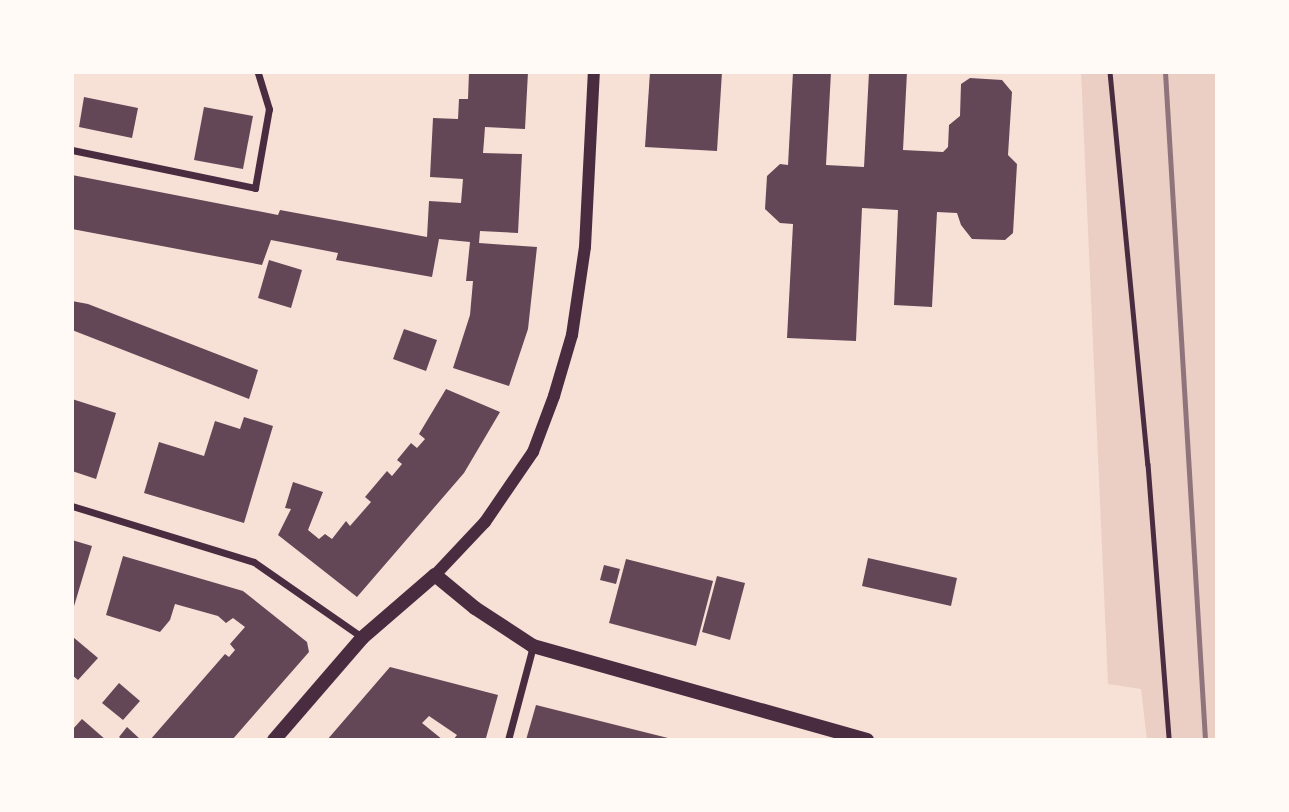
<!DOCTYPE html>
<html>
<head>
<meta charset="utf-8">
<style>
  body { margin:0 }
  #map { position:relative; width:1289px; height:812px; overflow:hidden; background:#f7e1d7; font-family:Rubik,sans-serif }
  div>[style] { position:absolute }
  [style*='--x'] { left:calc(var(--x)*1px); top:calc(var(--y)*1px); width:calc(var(--w)*1px); rotate:calc(var(--a)*1deg) }
  .green>* { inset:0; background:#ebcfc5 }
  .building>* { inset:0; background:#644757 }
  .path>* { height:4.5px; margin:-2.25px; padding:0 2.25px; transform-origin:2.25px; border-radius:2.25px; background:#4a2c40 }
  .minor>* { height:7px; margin:-3.5px; padding:0 3.5px; transform-origin:3.5px; border-radius:3.5px; background:#4a2c40 }
  .tertiary>* { height:12px; margin:-6px; padding:0 6px; transform-origin:6px; border-radius:6px; background:#4a2c40 }
  .secondary>* { height:14px; margin:-7px; padding:0 7px; transform-origin:7px; border-radius:7px; background:#4a2c40 }
  .rail>* { height:5px; margin:-2.5px; padding:0 2.5px; transform-origin:2.5px; border-radius:2.5px; background:#8f747c }
  span { translate:-50% -50%; white-space:nowrap; text-align:center; line-height:1.15; -webkit-text-stroke:7px #fffaf5; paint-order:stroke }
  .frame { position:absolute; inset:0; border:74px solid #fffaf5; pointer-events:none }
</style>
</head>
<body>
<div id="map">
  <div class="green">
    <i style="clip-path:polygon(1081px 72px,1217px 72px,1217px 740px,1147px 740px,1141px 689px,1108px 684px)"></i>
  </div>
  <div class="building">
    <i style="clip-path:polygon(469px 72px,528px 72px,525px 129px,485px 127px,484px 141px,483px 153px,522px 154px,520px 194px,518px 233px,480px 231px,479px 243px,537px 247px,528px 329px,509px 386px,453px 368px,470px 315px,473px 281px,466px 281px,470px 242px,439px 239px,432px 277px,336px 260px,338px 253px,271px 240px,262px 265px,72px 229px,72px 175px,278px 215px,280px 210px,427px 237px,429px 201px,461px 203px,463px 179px,430px 177px,433px 118px,458px 119px,459px 99px,468px 99px)"></i>
    <i style="clip-path:polygon(650px 72px,722px 72px,717px 151px,645px 147px)"></i>
    <i style="clip-path:polygon(793px 72px,831px 72px,826px 165px,864px 167px,869px 72px,907px 72px,903px 150px,943px 152px,948px 147px,949px 125px,960px 116px,961px 84px,970px 78px,1002px 80px,1012px 92px,1008px 155px,1017px 164px,1013px 233px,1005px 240px,972px 239px,961px 225px,957px 213px,937px 212px,932px 307px,894px 305px,898px 210px,862px 208px,856px 341px,787px 338px,793px 224px,780px 223px,765px 209px,767px 176px,780px 164px,788px 165px)"></i>
    <i style="clip-path:polygon(84px 97px,138px 108px,132px 138px,79px 127px)"></i>
    <i style="clip-path:polygon(204px 107px,253px 116px,243px 169px,194px 160px)"></i>
    <i style="clip-path:polygon(269px 260px,302px 270px,291px 308px,258px 298px)"></i>
    <i style="clip-path:polygon(72px 301px,88px 304px,258px 370px,249px 399px,72px 330px)"></i>
    <i style="clip-path:polygon(404px 329px,437px 340px,426px 371px,393px 359px)"></i>
    <i style="clip-path:polygon(446px 389px,500px 412px,464px 473px,357px 597px,278px 535px,291px 509px,285px 508px,293px 482px,323px 492px,308px 530px,319px 539px,325px 534px,332px 539px,346px 521px,350px 526px,371px 502px,365px 497px,387px 471px,392px 476px,402px 464px,397px 460px,411px 443px,417px 448px,425px 439px,419px 434px)"></i>
    <i style="clip-path:polygon(72px 399px,116px 413px,96px 479px,72px 471px)"></i>
    <i style="clip-path:polygon(244px 417px,273px 426px,244px 523px,144px 493px,159px 442px,204px 456px,215px 421px,240px 429px)"></i>
    <i style="clip-path:polygon(72px 540px,92px 546px,72px 613px)"></i>
    <i style="clip-path:polygon(123px 556px,243px 591px,307px 642px,309px 652px,232px 740px,150px 740px,225px 654px,229px 657px,235px 650px,230px 644px,245px 627px,233px 618px,226px 623px,218px 616px,175px 604px,170px 620px,160px 632px,106px 615px)"></i>
    <i style="clip-path:polygon(868px 558px,957px 578px,951px 606px,862px 586px)"></i>
    <i style="clip-path:polygon(626px 559px,713px 581px,696px 646px,609px 623px)"></i>
    <i style="clip-path:polygon(604px 565px,620px 569px,616px 584px,600px 580px)"></i>
    <i style="clip-path:polygon(717px 576px,745px 583px,730px 640px,702px 632px)"></i>
    <i style="clip-path:polygon(73px 637px,98px 658px,78px 680px,72px 675px)"></i>
    <i style="clip-path:polygon(390px 667px,498px 695px,486px 738px,453px 740px,457px 735px,429px 716px,422px 723px,443px 740px,327px 740px)"></i>
    <i style="clip-path:polygon(119px 683px,140px 701px,123px 720px,102px 703px)"></i>
    <i style="clip-path:polygon(536px 705px,672px 739px,671px 740px,526px 740px)"></i>
    <i style="clip-path:polygon(82px 719px,106px 740px,72px 740px,72px 730px)"></i>
    <i style="clip-path:polygon(127px 727px,141px 740px,123px 740px,119px 737px)"></i>
  </div>
  <div class="path">
    <i style="--x:1110;--y:72;--w:394;--a:84.5"></i>
    <i style="--x:1148;--y:464;--w:277;--a:85.6"></i>
  </div>
  <div class="minor">
    <i style="--x:72;--y:150;--w:187;--a:11.7"></i>
    <i style="--x:255;--y:188;--w:80;--a:-80"></i>
    <i style="--x:269;--y:109;--w:39;--a:-107"></i>
    <i style="--x:72;--y:506;--w:190;--a:17.1"></i>
    <i style="--x:254;--y:562;--w:131;--a:34.8"></i>
    <i style="--x:508;--y:740;--w:97;--a:-75.1"></i>
  </div>
  <div class="tertiary">
    <i style="--x:435;--y:575;--w:73;--a:-46.7"></i>
    <i style="--x:485;--y:522;--w:85;--a:-55.6"></i>
    <i style="--x:533;--y:452;--w:60;--a:-69.4"></i>
    <i style="--x:554;--y:396;--w:64;--a:-73.6"></i>
    <i style="--x:572;--y:335;--w:89;--a:-81.6"></i>
    <i style="--x:585;--y:247;--w:175;--a:-87.1"></i>
  </div>
  <div class="secondary">
    <i style="--x:274;--y:740;--w:135;--a:-49.2"></i>
    <i style="--x:362;--y:638;--w:96;--a:-40.8"></i>
    <i style="--x:435;--y:575;--w:52;--a:39.5"></i>
    <i style="--x:475;--y:608;--w:69;--a:33.2"></i>
    <i style="--x:533;--y:646;--w:347;--a:15.7"></i>
  </div>
  <div class="rail">
    <i style="--x:1165;--y:72;--w:669;--a:86.57"></i>
  </div>
  <div class="frame"></div>
</div>
</body>
</html>
